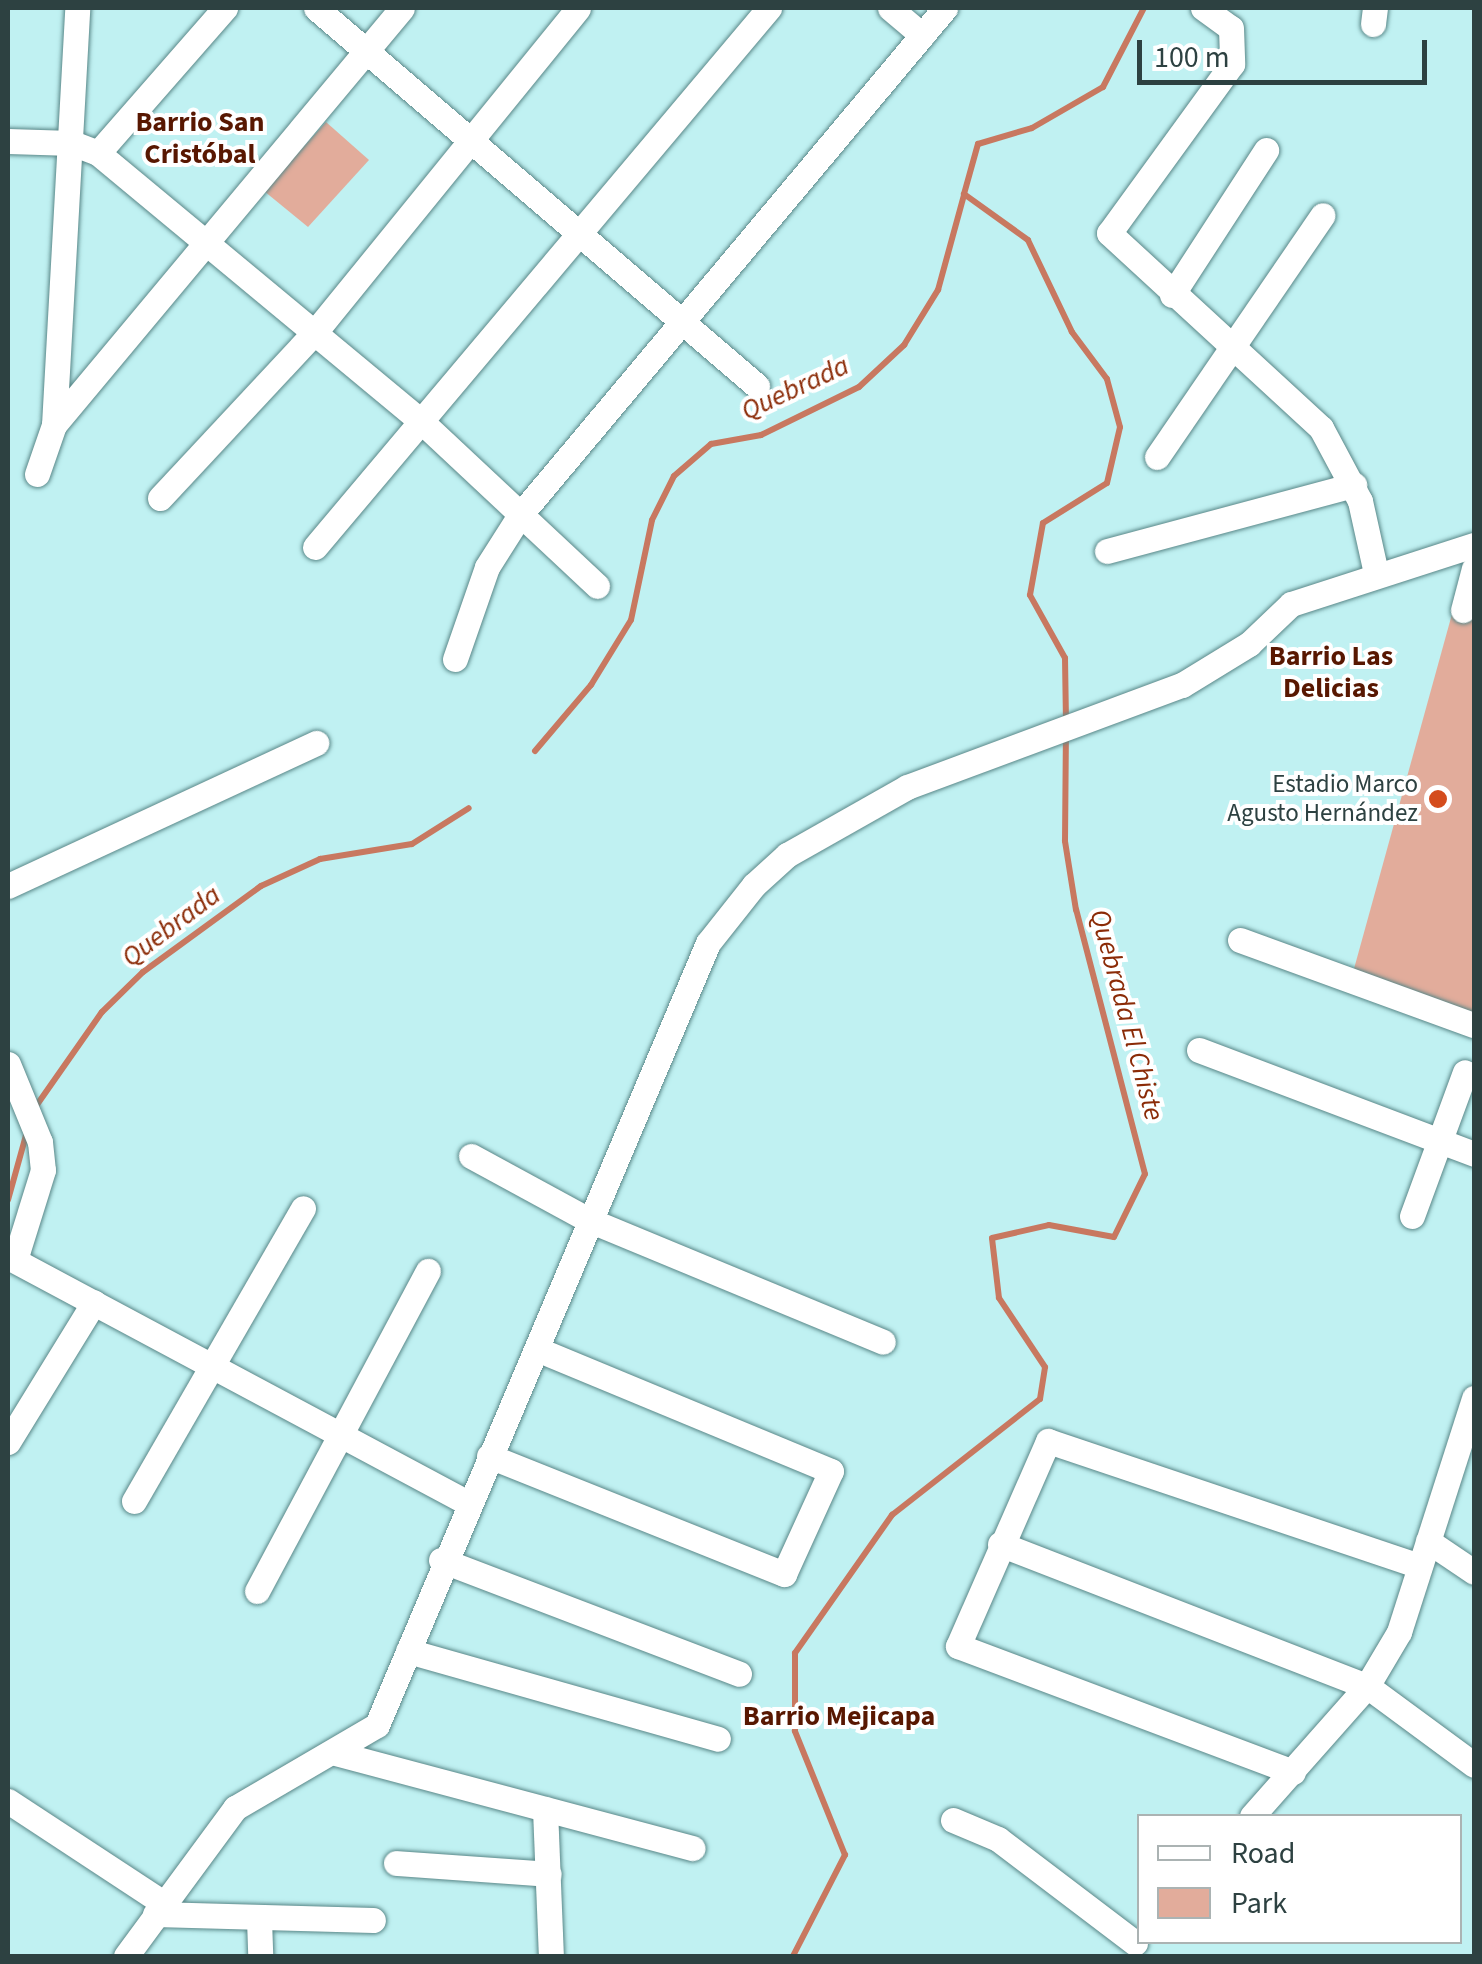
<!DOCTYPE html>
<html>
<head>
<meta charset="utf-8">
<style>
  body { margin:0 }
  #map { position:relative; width:1482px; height:1964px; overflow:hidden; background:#c0f1f2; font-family:"Source Sans 3",sans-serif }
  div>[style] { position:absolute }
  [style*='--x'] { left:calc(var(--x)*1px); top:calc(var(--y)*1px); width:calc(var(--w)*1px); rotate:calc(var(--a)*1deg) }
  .green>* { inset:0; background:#e2ac9b }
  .stream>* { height:6px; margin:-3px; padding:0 3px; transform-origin:3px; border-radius:3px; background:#c87860 }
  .roads { filter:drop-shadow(0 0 2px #598788) drop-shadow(0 0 2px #598788) }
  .minor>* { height:25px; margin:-12.5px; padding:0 12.5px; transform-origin:12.5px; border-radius:12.5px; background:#fff }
  .dots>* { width:28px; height:28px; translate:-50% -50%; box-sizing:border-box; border:5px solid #fff; border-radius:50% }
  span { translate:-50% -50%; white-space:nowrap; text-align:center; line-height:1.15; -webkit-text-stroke:8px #fff; paint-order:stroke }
  .poi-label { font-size:25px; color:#2d4141 }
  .right { translate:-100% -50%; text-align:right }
  .neighbourhood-label { font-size:28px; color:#581701; font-weight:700 }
  .water-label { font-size:28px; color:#8b2b07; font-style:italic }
  .frame { position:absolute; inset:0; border:10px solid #2d4141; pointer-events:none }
  .legend { position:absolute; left:1137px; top:1814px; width:325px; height:130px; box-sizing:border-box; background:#fff; border:2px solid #abb3b3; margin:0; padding:12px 18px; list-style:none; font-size:30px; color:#2d4141 }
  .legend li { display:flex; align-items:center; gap:20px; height:50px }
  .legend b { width:50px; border:2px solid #abb3b3 }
  .scale { position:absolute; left:1137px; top:40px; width:290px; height:45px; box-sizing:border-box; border:5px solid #2d4141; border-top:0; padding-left:12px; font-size:30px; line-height:35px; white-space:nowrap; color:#2d4141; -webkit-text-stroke:8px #fff; paint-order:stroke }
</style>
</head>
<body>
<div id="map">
  <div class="green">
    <i style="clip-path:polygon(326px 122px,369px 160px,308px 227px,264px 191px)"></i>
    <i style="clip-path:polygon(1452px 614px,1474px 621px,1474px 1020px,1352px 976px)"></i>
  </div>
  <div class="stream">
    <i style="--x:1066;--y:722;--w:64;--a:-90.9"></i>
    <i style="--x:1065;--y:658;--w:72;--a:-119.1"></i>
    <i style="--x:1030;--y:595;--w:73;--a:-79.8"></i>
    <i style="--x:1043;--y:523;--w:75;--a:-32"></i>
    <i style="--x:1107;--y:483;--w:57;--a:-76.9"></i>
    <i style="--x:1120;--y:427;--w:50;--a:-105.2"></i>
    <i style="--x:1107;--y:379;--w:59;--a:-126.7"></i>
    <i style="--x:1072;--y:332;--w:102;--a:-115.6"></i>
    <i style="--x:1028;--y:240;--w:79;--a:-144.3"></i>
    <i style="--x:964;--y:194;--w:52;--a:-74.4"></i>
    <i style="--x:978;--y:144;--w:56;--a:-16.5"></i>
    <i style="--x:1032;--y:128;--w:82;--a:-30"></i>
    <i style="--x:1103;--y:87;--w:89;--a:-62.6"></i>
    <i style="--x:535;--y:751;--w:87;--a:-49.7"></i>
    <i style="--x:591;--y:685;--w:76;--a:-58.4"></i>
    <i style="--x:631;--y:620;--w:102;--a:-78.1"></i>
    <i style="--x:652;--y:520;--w:49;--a:-63.4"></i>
    <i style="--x:674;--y:476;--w:49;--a:-40.9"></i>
    <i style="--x:711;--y:444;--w:51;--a:-10.2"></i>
    <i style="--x:761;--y:435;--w:109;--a:-26.1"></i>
    <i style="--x:859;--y:387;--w:62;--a:-43"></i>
    <i style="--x:904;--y:345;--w:65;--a:-58.3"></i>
    <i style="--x:938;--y:290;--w:98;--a:-74.7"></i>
    <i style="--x:34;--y:1109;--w:118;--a:-55"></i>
    <i style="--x:102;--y:1012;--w:57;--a:-44.3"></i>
    <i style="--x:143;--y:972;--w:146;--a:-36.1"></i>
    <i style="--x:261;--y:886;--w:65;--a:-24.6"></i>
    <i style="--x:320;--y:859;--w:93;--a:-9.3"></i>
    <i style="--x:412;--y:844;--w:67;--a:-32.3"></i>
    <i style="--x:8;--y:1200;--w:67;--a:-74.5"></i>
    <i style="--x:793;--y:1956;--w:114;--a:-62.8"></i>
    <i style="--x:845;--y:1855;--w:134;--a:-112"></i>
    <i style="--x:795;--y:1731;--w:78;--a:-90"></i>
    <i style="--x:795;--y:1653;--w:169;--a:-54.9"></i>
    <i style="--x:892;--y:1515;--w:188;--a:-38.1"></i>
    <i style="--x:1040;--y:1399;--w:32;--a:-81"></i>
    <i style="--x:1045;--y:1367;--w:83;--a:-123.7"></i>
    <i style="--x:999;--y:1298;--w:60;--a:-96.7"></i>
    <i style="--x:992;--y:1238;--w:58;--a:-12.8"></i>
    <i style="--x:1049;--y:1225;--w:66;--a:10.5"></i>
    <i style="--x:1114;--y:1237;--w:70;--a:-63.8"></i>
    <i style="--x:1145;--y:1174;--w:273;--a:-104.6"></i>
    <i style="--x:1076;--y:910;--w:70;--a:-99.1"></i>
    <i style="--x:1065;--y:841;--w:107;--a:-89.5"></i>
  </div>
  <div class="roads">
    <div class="minor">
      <i style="--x:316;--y:8;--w:581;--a:40.6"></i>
      <i style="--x:890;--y:8;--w:42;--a:40.2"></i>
      <i style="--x:1203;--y:8;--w:34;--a:36"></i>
      <i style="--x:1231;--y:28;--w:36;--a:88"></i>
      <i style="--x:1232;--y:64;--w:209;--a:126"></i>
      <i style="--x:1109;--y:233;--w:288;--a:42.6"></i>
      <i style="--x:1321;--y:428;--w:83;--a:61.9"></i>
      <i style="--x:1360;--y:501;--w:74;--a:77.5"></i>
      <i style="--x:1373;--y:24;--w:16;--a:-83"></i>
      <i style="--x:8;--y:141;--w:64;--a:1.8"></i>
      <i style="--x:72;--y:143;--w:28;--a:21"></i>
      <i style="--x:98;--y:153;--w:424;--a:39.7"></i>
      <i style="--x:424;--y:424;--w:237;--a:43.1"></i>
      <i style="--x:98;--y:153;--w:193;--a:-48.8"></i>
      <i style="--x:1172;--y:295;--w:173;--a:-57"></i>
      <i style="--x:54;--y:425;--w:543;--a:-50.15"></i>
      <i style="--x:1157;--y:457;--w:293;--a:-55.6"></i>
      <i style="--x:37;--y:474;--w:52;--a:-70.9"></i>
      <i style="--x:54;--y:425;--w:418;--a:-86.8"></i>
      <i style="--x:160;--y:498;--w:227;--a:-47"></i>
      <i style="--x:315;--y:332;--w:417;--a:-50.9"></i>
      <i style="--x:315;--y:547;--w:705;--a:-49.89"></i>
      <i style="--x:1107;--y:551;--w:256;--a:-15"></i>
      <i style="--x:1463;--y:610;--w:43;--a:-75.3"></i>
      <i style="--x:455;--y:659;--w:97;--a:-70.8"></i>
      <i style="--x:487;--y:567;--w:62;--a:-57.6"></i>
      <i style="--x:520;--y:515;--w:662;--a:-50.03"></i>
      <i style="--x:8;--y:886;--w:340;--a:-24.9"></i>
      <i style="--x:1240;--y:940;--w:249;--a:20"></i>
      <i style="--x:1199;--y:1050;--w:294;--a:20.7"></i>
      <i style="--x:8;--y:1064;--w:84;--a:67.7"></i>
      <i style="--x:40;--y:1142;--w:28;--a:84"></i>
      <i style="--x:43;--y:1170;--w:94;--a:107.3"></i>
      <i style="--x:471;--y:1156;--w:134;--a:28.5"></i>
      <i style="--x:589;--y:1220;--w:318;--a:22.5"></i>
      <i style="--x:1412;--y:1216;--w:153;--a:-69.8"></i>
      <i style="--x:8;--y:1257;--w:519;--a:28.14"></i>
      <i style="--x:8;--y:1442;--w:164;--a:-58.4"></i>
      <i style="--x:489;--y:1456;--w:318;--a:21.8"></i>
      <i style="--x:784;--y:1574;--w:113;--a:-65.5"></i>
      <i style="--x:831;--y:1471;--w:318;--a:-157.5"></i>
      <i style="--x:134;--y:1501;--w:338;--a:-60"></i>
      <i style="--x:1428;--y:1541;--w:55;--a:34"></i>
      <i style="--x:1000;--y:1544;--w:394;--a:21.2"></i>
      <i style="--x:1367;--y:1686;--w:133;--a:36.4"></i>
      <i style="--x:441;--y:1560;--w:319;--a:20.9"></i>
      <i style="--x:257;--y:1591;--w:363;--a:-61.9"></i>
      <i style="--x:408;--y:1651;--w:322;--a:15.8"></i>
      <i style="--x:335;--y:1753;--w:370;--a:14.9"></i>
      <i style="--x:1293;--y:1772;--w:358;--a:-159.4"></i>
      <i style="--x:958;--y:1646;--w:224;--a:-66.3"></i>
      <i style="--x:1048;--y:1441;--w:392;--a:18.6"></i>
      <i style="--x:8;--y:1801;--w:186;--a:33.3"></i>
      <i style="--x:545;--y:1809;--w:147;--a:87.7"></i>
      <i style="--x:1252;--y:1816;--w:174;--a:-48.5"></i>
      <i style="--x:1367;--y:1686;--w:63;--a:-59.3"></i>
      <i style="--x:1399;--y:1632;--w:246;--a:-72.2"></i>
      <i style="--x:953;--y:1820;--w:49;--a:22.9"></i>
      <i style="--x:998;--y:1839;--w:172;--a:37.2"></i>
      <i style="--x:396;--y:1863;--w:153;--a:4.1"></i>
      <i style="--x:155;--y:1914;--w:218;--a:1.6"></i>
      <i style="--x:259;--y:1919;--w:37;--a:88"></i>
      <i style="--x:126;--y:1956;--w:184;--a:-53.6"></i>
      <i style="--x:235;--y:1808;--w:164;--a:-30.3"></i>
      <i style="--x:377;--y:1725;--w:849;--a:-67.06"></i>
      <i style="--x:708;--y:943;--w:74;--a:-51.6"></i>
      <i style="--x:754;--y:885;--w:45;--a:-42.3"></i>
      <i style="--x:787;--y:855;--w:138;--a:-29.5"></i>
      <i style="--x:907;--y:787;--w:293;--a:-20.4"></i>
      <i style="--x:1182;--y:685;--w:79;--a:-31.5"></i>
      <i style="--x:1249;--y:644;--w:58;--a:-43.6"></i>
      <i style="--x:1291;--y:604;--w:192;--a:-17.9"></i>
    </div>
  </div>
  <div class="dots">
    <i style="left:1438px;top:799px;background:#d44c1d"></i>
  </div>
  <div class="poi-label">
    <span class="right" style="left:1418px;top:799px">Estadio Marco<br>Agusto Hernández</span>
  </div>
  <div class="neighbourhood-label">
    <span style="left:200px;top:138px">Barrio San<br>Cristóbal</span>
    <span style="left:1331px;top:672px">Barrio Las<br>Delicias</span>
    <span style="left:839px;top:1716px">Barrio Mejicapa</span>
  </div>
  <div class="water-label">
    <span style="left:795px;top:388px;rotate:-25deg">Quebrada</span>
    <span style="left:171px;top:926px;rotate:-37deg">Quebrada</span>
    <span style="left:1127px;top:1015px;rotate:75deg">Quebrada El Chiste</span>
  </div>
  <div class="frame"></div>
  <ul class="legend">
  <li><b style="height:12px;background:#fff"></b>Road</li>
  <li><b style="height:28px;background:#e2ac9b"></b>Park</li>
  </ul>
  <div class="scale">100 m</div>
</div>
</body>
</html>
